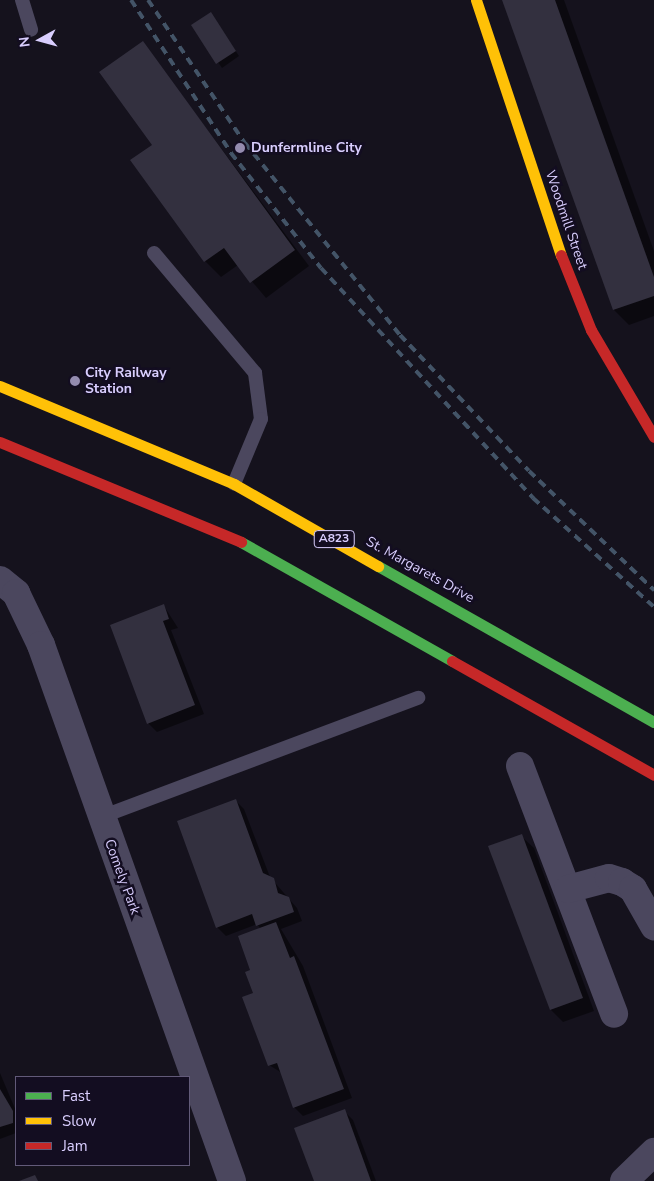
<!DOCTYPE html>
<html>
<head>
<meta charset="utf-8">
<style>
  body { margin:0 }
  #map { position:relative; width:654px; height:1181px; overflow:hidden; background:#15121d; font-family:"Nunito Sans",sans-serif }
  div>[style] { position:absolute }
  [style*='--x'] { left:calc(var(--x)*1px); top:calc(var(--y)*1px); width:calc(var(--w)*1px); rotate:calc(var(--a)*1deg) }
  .shadow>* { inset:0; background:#0007 }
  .building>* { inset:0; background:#33303f }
  .lane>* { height:14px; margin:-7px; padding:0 7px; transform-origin:7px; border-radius:7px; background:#4b475e }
  .street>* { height:28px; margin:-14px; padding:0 14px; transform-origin:14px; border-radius:14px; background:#4b475e }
  .fast>* { height:11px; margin:-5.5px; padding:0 5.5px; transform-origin:5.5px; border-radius:5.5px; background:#4caf50 }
  .slow>* { height:11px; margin:-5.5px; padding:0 5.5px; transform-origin:5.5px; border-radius:5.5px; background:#ffc107 }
  .jam>* { height:11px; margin:-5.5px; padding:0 5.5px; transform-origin:5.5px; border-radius:5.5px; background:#c62828 }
  .rail>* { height:4px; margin-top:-2px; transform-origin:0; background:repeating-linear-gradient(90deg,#435467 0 8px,transparent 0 14px) }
  .dots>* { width:14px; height:14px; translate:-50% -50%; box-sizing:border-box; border:2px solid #130d21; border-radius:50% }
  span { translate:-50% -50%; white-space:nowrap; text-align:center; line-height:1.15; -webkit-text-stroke:5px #130d21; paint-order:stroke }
  .shield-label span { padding:1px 4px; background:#130d21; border:1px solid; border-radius:4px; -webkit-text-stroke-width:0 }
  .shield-label { font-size:12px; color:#d9cefe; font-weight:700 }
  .poi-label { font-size:14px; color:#d9cefe; font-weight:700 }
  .left { translate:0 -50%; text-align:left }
  .street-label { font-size:14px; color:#d9cefe }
  .legend { position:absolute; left:15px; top:1076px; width:175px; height:90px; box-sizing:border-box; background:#130d21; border:1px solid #625a79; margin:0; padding:6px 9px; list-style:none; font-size:15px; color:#d9cefe }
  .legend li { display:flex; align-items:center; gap:10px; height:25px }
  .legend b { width:25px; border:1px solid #625a79 }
  .north { position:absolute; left:15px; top:15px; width:50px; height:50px; -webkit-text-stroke:4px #130d21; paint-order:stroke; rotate:263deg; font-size:14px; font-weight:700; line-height:20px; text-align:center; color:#d9cefe }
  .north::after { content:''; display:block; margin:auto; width:18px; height:22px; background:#d9cefe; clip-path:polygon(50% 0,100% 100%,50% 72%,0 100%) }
</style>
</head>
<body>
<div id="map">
  <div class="shadow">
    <i style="clip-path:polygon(503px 0,564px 0,654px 251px,654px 316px,629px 325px,614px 310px)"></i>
    <i style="clip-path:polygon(211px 14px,239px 56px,222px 68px,193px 26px)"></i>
    <i style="clip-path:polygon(142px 42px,309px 266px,266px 298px,238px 265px,221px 277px,205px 261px,131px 161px,154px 145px)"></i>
    <i style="clip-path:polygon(164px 606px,178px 628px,171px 630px,204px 714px,157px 732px,148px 723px)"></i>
    <i style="clip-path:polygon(235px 800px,244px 809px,270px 877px,297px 908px,302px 921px,281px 929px,303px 966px,352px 1098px,303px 1116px,294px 1107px,282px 1073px,269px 1065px,252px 971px,261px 929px,257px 924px,226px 936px,217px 927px)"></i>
    <i style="clip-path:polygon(521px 836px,534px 848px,594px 1011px,563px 1022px,551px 1010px)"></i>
    <i style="clip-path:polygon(0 1073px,16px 1111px,16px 1133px,0 1139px)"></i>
    <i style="clip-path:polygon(344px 1111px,353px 1120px,376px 1181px,315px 1181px)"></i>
  </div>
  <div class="building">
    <i style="clip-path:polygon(502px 0,555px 0,654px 277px,654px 296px,613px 310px)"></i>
    <i style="clip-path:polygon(211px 12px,236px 51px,216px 64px,191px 25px)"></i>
    <i style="clip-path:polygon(143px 41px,295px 250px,250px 283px,224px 248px,204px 262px,130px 160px,152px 145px,99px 72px)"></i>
    <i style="clip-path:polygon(164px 604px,169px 619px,163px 621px,195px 705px,147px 724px,110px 625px)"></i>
    <i style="clip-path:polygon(236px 799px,263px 873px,274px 878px,278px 893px,289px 897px,294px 912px,256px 926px,252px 914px,216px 928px,177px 821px)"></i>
    <i style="clip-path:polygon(522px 834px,583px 998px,550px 1010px,488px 846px)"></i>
    <i style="clip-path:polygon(276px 922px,290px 958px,294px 956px,344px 1089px,293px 1108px,277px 1063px,268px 1066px,242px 997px,253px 993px,245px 972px,250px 970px,238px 936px)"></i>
    <i style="clip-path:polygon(0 1089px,13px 1111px,13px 1123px,0 1127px)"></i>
    <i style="clip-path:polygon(345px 1109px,371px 1181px,314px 1181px,294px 1128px)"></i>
    <i style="clip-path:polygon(35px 1175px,38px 1181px,19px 1181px)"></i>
  </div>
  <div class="lane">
    <i style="--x:22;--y:0;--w:31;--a:73"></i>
    <i style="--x:154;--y:253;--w:157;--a:49.9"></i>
    <i style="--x:255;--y:373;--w:46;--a:82.6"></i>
    <i style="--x:261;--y:419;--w:70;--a:112.6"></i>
    <i style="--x:101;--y:817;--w:339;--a:-20.6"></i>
  </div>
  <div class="street">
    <i style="--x:0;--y:580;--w:21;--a:39"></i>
    <i style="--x:16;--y:593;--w:58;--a:64.3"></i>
    <i style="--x:41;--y:645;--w:569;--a:70.39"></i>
    <i style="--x:520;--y:766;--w:265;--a:69.2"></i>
    <i style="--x:568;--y:889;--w:42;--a:-15"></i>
    <i style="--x:609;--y:878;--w:14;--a:17"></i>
    <i style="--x:622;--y:882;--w:13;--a:32"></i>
    <i style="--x:633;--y:889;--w:43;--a:60.4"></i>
    <i style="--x:624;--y:1181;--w:42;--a:-44"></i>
  </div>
  <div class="fast">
    <i style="--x:241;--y:542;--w:242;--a:29.4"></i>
    <i style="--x:378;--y:566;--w:317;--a:29.5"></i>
  </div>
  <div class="slow">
    <i style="--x:476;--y:0;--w:269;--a:71.6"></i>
    <i style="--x:0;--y:386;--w:254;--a:22.7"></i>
    <i style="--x:234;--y:484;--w:166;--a:29.7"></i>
  </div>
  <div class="jam">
    <i style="--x:561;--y:255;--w:81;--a:68.2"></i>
    <i style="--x:591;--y:330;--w:124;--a:59.5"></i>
    <i style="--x:0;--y:442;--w:261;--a:22.5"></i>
    <i style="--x:452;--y:661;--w:232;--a:29.4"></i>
  </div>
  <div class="rail">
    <i style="--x:131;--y:0;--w:183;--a:56.8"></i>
    <i style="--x:231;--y:153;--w:146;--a:52"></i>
    <i style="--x:321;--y:268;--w:313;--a:47.3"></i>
    <i style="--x:533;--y:498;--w:163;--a:42"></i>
    <i style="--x:148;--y:0;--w:173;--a:55.9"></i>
    <i style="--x:245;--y:143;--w:247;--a:51.1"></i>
    <i style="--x:400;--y:335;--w:187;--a:46.5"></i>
    <i style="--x:529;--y:471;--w:173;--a:43.6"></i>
  </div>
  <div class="dots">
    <i style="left:240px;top:148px;background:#948caf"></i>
    <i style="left:75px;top:381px;background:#948caf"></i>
  </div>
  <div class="shield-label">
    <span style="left:334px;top:539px">A823</span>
  </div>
  <div class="poi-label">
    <span class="left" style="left:251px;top:148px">Dunfermline City</span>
    <span class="left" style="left:85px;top:381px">City Railway<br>Station</span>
  </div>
  <div class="street-label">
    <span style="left:566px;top:220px;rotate:71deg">Woodmill Street</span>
    <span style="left:420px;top:570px;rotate:29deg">St. Margarets Drive</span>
    <span style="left:122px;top:877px;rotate:70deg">Comely Park</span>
  </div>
  <ul class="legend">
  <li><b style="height:6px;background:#4caf50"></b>Fast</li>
  <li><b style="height:6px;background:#ffc107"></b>Slow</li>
  <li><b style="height:6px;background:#c62828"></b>Jam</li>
  </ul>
  <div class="north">N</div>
</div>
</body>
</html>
